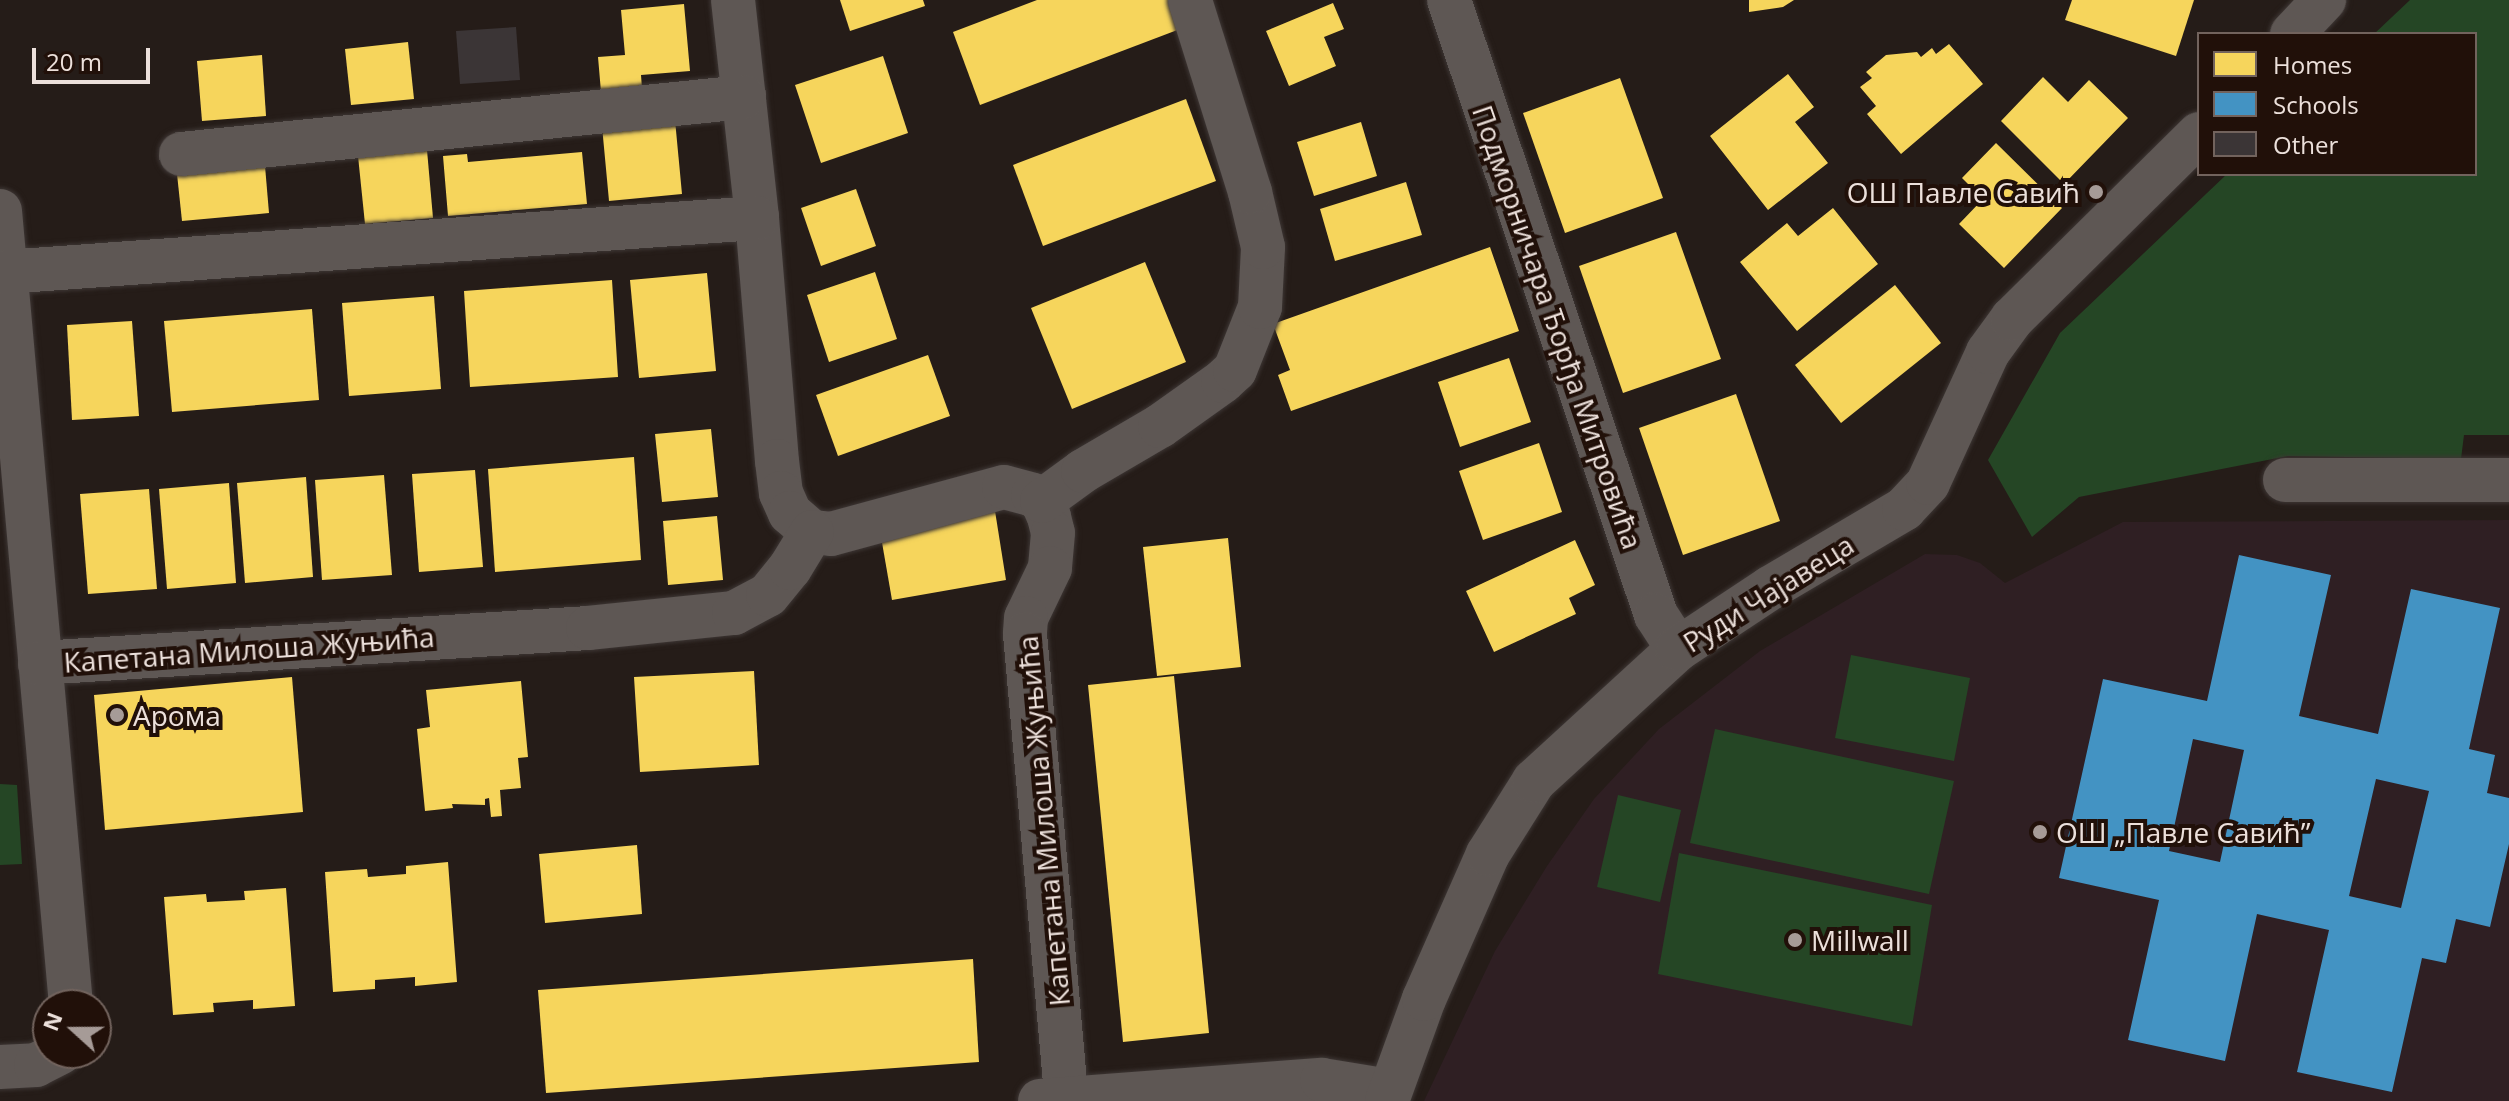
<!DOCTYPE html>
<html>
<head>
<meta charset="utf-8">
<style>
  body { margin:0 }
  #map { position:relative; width:2509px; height:1101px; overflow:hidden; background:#251c18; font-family:"Open Sans",sans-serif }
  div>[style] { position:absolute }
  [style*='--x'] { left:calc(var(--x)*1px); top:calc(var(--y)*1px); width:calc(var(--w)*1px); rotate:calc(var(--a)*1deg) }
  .education>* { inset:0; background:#2f1f23 }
  .green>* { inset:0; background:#254625 }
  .homes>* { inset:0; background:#f6d55c }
  .schools>* { inset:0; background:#4393c3 }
  .building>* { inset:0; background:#3b3536 }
  .roads { filter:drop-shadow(0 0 2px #3d3634) drop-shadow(0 0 2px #3d3634) }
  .minor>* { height:44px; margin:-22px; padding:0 22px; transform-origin:22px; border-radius:22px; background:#5e5754 }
  .dots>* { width:22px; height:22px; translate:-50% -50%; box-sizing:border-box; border:4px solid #211009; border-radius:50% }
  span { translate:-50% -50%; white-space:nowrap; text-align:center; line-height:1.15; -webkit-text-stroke:8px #211009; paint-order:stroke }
  .poi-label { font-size:28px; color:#ece0db }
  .right { translate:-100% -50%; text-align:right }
  .left { translate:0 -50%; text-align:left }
  .street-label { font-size:28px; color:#ece0db }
  .legend { position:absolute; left:2197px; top:32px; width:280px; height:144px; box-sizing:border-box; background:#211009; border:2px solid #72635d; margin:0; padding:10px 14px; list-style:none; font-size:24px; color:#ece0db }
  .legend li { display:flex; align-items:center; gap:16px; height:40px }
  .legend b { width:40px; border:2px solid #72635d }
  .north { position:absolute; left:32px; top:989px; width:80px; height:80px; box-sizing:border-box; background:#211009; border:2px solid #72635d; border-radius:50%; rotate:291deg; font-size:22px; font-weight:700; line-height:32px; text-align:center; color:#ece0db }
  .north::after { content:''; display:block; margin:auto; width:28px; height:36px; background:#a69b97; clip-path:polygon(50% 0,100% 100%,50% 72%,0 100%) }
  .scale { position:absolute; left:32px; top:48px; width:118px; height:36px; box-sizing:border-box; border:4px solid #ece0db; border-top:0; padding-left:10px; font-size:24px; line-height:28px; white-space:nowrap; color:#ece0db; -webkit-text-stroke:6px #211009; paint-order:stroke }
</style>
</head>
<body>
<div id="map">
  <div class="education">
    <i style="clip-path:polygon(2509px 520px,2509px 1101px,1424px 1101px,1495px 951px,1547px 866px,1594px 799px,1659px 729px,1760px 651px,1925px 554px,1957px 555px,1980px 563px,2005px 583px,2123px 522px)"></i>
  </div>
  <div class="green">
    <i style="clip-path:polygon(2410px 0,2509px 0,2509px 435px,2464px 435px,2461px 459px,2288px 456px,2079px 497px,2032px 537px,1988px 460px,2060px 333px,2227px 174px,2475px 174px,2475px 34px,2374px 34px)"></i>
    <i style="clip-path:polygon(1851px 655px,1970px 678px,1954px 761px,1835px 738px)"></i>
    <i style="clip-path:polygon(1715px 729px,1954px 781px,1929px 894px,1690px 843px)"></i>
    <i style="clip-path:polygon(0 784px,17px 785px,22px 864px,0 865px)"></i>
    <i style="clip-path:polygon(1618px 795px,1681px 810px,1660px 902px,1597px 887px)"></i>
    <i style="clip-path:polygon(1679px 853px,1932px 905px,1912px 1026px,1658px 974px)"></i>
  </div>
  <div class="homes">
    <i style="clip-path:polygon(840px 0,923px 0,925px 6px,850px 31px)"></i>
    <i style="clip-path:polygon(1037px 0,1169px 0,1180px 29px,980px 105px,953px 32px)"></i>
    <i style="clip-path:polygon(1749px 0,1794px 0,1783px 7px,1749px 12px)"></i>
    <i style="clip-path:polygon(2072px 0,2194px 0,2176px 56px,2065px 20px)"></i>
    <i style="clip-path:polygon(1333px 3px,1344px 29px,1324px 37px,1336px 66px,1289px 86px,1266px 31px)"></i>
    <i style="clip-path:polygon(684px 4px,690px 71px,641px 75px,642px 88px,601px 92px,598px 57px,625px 55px,621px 10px)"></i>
    <i style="clip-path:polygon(408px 42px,414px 99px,351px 105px,345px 49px)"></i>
    <i style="clip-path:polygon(1949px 44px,1983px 84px,1901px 154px,1867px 114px,1876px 106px,1860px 87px,1872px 78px,1866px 72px,1886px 55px,1917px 52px,1921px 57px,1932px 48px,1936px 54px)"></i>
    <i style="clip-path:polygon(262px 55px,266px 116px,202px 121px,197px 61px)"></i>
    <i style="clip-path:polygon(883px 56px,908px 133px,821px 163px,795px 85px)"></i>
    <i style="clip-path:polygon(1788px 74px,1814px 107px,1795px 122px,1828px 163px,1768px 210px,1710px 136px)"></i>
    <i style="clip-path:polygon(2043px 77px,2068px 102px,2089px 80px,2128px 118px,2064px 184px,2001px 121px)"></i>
    <i style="clip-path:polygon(1620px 78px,1663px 198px,1565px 233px,1523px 113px)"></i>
    <i style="clip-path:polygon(1186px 99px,1216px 181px,1043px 246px,1013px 165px)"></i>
    <i style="clip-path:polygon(675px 120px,682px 194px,609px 201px,602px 126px)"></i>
    <i style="clip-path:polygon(1361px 122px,1377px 176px,1314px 196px,1297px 142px)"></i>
    <i style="clip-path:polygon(1996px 143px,2062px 208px,2004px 268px,1959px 224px,1983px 199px,1962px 178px)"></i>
    <i style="clip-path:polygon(427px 150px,433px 218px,365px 224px,358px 156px)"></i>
    <i style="clip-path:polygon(582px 152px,587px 204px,448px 216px,443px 156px,467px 154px,468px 162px)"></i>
    <i style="clip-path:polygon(265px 166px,269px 213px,182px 221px,177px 174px)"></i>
    <i style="clip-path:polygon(1406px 182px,1422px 235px,1335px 261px,1320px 209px)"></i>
    <i style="clip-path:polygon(856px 189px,876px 246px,821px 266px,801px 208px)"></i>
    <i style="clip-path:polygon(1833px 208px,1878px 264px,1797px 331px,1740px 262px,1787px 223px,1798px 236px)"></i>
    <i style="clip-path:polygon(1676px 232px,1721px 359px,1623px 393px,1579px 266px)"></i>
    <i style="clip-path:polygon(1490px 247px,1519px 331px,1291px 411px,1278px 375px,1290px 370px,1273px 324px)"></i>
    <i style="clip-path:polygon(1145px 262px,1186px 362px,1072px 409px,1031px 308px)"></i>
    <i style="clip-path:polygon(875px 272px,897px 339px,829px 362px,807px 295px)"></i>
    <i style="clip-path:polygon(707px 273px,716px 371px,639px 378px,630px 280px)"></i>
    <i style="clip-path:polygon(612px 280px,618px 377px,470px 387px,464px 291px)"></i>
    <i style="clip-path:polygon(1895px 285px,1941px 343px,1841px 423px,1795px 365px)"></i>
    <i style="clip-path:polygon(434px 296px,441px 389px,349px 396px,342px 303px)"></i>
    <i style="clip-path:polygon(312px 309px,319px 400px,172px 412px,164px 321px)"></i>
    <i style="clip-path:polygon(132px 321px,139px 416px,72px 420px,67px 325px)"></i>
    <i style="clip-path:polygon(928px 355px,950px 416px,838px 456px,816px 395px)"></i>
    <i style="clip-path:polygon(1509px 358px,1531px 422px,1460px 447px,1438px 382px)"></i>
    <i style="clip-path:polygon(1736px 394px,1780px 521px,1683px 555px,1639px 428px)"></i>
    <i style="clip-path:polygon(711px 429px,718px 497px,662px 502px,655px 434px)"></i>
    <i style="clip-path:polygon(1539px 443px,1562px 512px,1483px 540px,1459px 471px)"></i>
    <i style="clip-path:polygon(634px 457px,641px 560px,495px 572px,488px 469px)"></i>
    <i style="clip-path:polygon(475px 470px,483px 567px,419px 572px,412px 474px)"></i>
    <i style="clip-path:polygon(384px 475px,392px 575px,322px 580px,315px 480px)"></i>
    <i style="clip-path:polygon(306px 477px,313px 577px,245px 583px,237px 483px)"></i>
    <i style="clip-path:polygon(229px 483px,236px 583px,167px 589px,159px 489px)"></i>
    <i style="clip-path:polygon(149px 489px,157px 589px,88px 594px,80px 494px)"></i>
    <i style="clip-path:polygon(995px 511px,1006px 580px,892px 600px,880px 531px)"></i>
    <i style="clip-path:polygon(717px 516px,723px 580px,668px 585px,663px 521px)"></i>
    <i style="clip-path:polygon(1228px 538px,1241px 667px,1157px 676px,1143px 547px)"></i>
    <i style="clip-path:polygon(1575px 540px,1595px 585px,1569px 598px,1576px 614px,1494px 652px,1466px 591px)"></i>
    <i style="clip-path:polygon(754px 671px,759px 765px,640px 772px,634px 677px)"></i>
    <i style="clip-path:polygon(1174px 676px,1209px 1033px,1123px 1042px,1088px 685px)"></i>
    <i style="clip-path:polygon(292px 677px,303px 812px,105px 830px,94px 695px)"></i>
    <i style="clip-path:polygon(521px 681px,528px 757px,518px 758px,521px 788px,500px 790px,502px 816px,491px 817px,489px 798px,485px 799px,485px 805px,452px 804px,453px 808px,425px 811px,417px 729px,430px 727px,426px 690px)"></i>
    <i style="clip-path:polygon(637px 845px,642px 914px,545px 923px,539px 854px)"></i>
    <i style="clip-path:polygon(448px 862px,457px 982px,415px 986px,415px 977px,375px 980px,375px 989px,333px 992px,325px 872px,367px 869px,368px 877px,406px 874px,406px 866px)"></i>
    <i style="clip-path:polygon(286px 888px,295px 1006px,253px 1009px,253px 1000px,213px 1003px,214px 1012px,173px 1015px,164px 897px,206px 894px,207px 902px,245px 900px,244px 891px)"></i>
    <i style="clip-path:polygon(973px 959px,979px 1062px,546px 1093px,538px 990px)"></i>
  </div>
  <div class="schools">
    <i style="clip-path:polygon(evenodd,2239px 555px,2331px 575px,2299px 716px,2378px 734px,2411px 589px,2500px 608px,2469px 749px,2495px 755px,2487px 793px,2509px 798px,2509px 844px,2490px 927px,2456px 919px,2446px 963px,2422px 958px,2392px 1092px,2297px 1072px,2329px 930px,2257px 914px,2225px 1061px,2128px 1040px,2159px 900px,2059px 878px,2103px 679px,2207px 701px,2239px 555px,2193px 739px,2244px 750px,2220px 862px,2169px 851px,2193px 739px,2239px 555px,2376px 779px,2429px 791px,2401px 908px,2349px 896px,2376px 779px)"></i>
  </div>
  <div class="building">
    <i style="clip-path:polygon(516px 27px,520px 80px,460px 84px,456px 31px)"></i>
  </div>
  <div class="roads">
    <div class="minor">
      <i style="--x:733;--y:0;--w:219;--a:83.7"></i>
      <i style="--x:757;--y:218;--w:244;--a:85.3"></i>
      <i style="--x:777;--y:461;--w:32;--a:83"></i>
      <i style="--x:781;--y:493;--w:22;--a:66"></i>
      <i style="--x:790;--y:513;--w:29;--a:41"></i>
      <i style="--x:812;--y:532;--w:19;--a:6"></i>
      <i style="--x:831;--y:534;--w:179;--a:-15.2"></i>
      <i style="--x:1004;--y:487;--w:30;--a:15"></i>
      <i style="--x:1033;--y:495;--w:11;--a:34"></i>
      <i style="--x:1042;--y:501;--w:17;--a:66"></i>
      <i style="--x:1049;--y:517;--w:16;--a:76"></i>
      <i style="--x:1053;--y:533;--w:35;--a:95"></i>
      <i style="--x:1050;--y:568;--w:55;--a:115.6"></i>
      <i style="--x:1026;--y:618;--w:16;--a:94"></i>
      <i style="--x:1025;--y:634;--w:469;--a:84.9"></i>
      <i style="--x:1449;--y:0;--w:649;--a:71.4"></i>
      <i style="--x:1656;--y:615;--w:40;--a:57.1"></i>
      <i style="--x:2292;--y:34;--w:47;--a:-46.7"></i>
      <i style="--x:181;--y:154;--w:566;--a:-5.78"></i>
      <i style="--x:0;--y:211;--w:797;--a:84.89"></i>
      <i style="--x:5;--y:272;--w:754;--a:-4.11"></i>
      <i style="--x:2285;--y:480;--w:224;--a:0"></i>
      <i style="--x:1042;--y:501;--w:51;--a:-36.2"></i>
      <i style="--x:1083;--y:471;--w:89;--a:-30.3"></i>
      <i style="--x:1160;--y:426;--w:77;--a:-35.5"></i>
      <i style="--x:1223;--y:381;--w:16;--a:-43"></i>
      <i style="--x:1235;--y:370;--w:68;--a:-68.4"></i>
      <i style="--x:1260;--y:307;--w:60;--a:-87.1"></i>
      <i style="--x:1263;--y:247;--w:57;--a:-103.3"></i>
      <i style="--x:1250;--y:192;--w:201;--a:-107.4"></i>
      <i style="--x:40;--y:663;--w:549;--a:-3.65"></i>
      <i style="--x:588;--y:628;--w:147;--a:-5.9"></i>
      <i style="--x:734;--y:613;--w:38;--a:-28"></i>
      <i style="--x:768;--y:595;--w:35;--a:-51"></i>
      <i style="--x:790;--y:568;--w:42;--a:-58.6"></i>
      <i style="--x:0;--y:1067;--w:36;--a:-3"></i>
      <i style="--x:36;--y:1065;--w:27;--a:-27"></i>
      <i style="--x:1040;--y:1101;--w:283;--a:-4.3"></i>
      <i style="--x:1322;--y:1080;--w:68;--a:9.3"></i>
      <i style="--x:1387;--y:1101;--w:109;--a:-70.1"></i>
      <i style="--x:1424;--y:999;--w:158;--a:-66.2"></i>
      <i style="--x:1488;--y:854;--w:86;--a:-57.8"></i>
      <i style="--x:1534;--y:781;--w:195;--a:-42.5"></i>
      <i style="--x:1678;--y:649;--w:110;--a:-33.5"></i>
      <i style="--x:1770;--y:588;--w:156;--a:-30.5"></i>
      <i style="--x:1904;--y:509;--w:35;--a:-47"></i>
      <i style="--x:1928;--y:483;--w:144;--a:-65.4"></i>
      <i style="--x:1988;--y:352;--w:41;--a:-54"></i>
      <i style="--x:2012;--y:319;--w:263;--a:-44.7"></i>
    </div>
  </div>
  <div class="dots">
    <i style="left:2096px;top:192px;background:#a69b97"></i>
    <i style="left:117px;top:715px;background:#a69b97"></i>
    <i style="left:2040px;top:832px;background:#a69b97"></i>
    <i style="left:1795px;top:940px;background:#a69b97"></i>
  </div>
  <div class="poi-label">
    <span class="right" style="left:2080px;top:192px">ОШ Павле Савић</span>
    <span class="left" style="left:133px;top:715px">Арома</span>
    <span class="left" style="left:2056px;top:832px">ОШ „Павле Савић”</span>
    <span class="left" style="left:1811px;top:940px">Millwall</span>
  </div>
  <div class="street-label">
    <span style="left:1558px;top:327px;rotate:71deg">Подморничара Ђорђа Митровића</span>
    <span style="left:1768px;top:593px;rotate:-32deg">Руди Чајавеца</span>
    <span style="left:249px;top:649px;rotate:-4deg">Капетана Милоша Жуњића</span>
    <span style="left:1043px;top:821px;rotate:-95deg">Капетана Милоша Жуњића</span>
  </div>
  <ul class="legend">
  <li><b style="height:22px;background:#f6d55c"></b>Homes</li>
  <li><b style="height:22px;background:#4393c3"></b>Schools</li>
  <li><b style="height:22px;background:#3b3536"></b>Other</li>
  </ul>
  <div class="north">N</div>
  <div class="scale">20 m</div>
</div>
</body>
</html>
